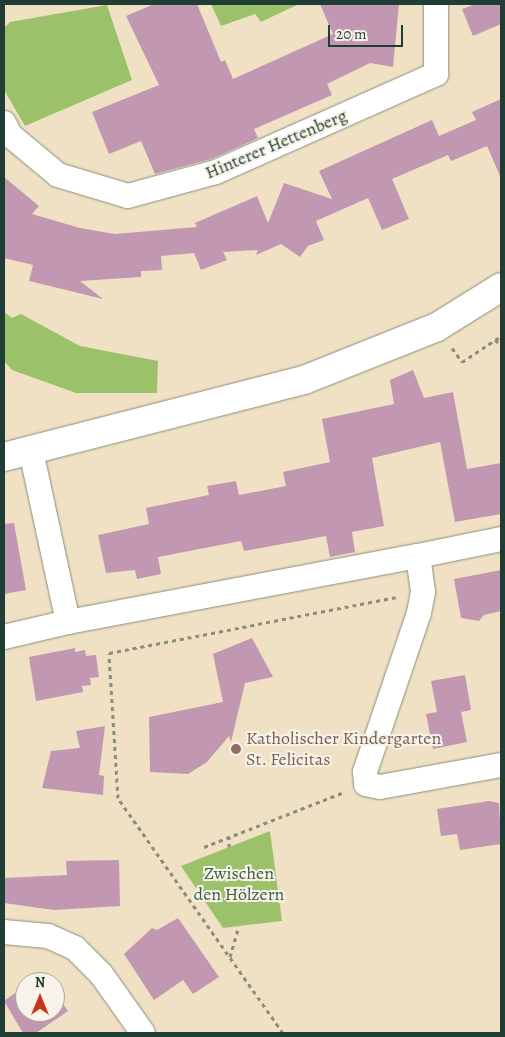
<!DOCTYPE html>
<html>
<head>
<meta charset="utf-8">
<style>
  body { margin:0 }
  #map { position:relative; width:505px; height:1037px; overflow:hidden; background:#f1e1c4; font-family:Alegreya,serif }
  div>[style] { position:absolute }
  [style*='--x'] { left:calc(var(--x)*1px); top:calc(var(--y)*1px); width:calc(var(--w)*1px); rotate:calc(var(--a)*1deg) }
  .green>* { inset:0; background:#9cc16b }
  .building>* { inset:0; background:#c197b2 }
  .path>* { height:3px; margin-top:-1.5px; transform-origin:0; background:repeating-linear-gradient(90deg,#888f7c 0 4px,transparent 0 8px) }
  .roads { filter:drop-shadow(0 0 1px #888f7c) drop-shadow(0 0 1px #888f7c) }
  .minor>* { height:24px; margin:-12px; padding:0 12px; transform-origin:12px; border-radius:12px; background:#fff }
  .tertiary>* { height:28px; margin:-14px; padding:0 14px; transform-origin:14px; border-radius:14px; background:#fff }
  .dots>* { width:14px; height:14px; translate:-50% -50%; box-sizing:border-box; border:2px solid #f7f3e8; border-radius:50% }
  span { translate:-50% -50%; white-space:nowrap; text-align:center; line-height:1.15; -webkit-text-stroke:4px #f7f3e8; paint-order:stroke }
  .street-label { font-size:18px; color:#1f3d34 }
  .education-label { font-size:18px; color:#785e54 }
  .left { translate:0 -50%; text-align:left }
  .park-label { font-size:18px; color:#3e5e42 }
  .frame { position:absolute; inset:0; border:5px solid #1f3d34; pointer-events:none }
  .north { position:absolute; left:15px; top:972px; width:50px; height:50px; box-sizing:border-box; background:#f7f3e8; border:1px solid #a1aaa0; border-radius:50%; rotate:0deg; font-size:14px; font-weight:700; line-height:20px; text-align:center; color:#1f3d34 }
  .north::after { content:''; display:block; margin:auto; width:18px; height:22px; background:#c8321e; clip-path:polygon(50% 0,100% 100%,50% 72%,0 100%) }
  .scale { position:absolute; left:328px; top:25px; width:75px; height:22px; box-sizing:border-box; border:2px solid #1f3d34; border-top:0; padding-left:6px; font-size:15px; line-height:18px; white-space:nowrap; color:#1f3d34; -webkit-text-stroke:4px #f7f3e8; paint-order:stroke }
</style>
</head>
<body>
<div id="map">
  <div class="green">
    <i style="clip-path:polygon(211px 4px,299px 4px,261px 22px,255px 14px,221px 26px)"></i>
    <i style="clip-path:polygon(107px 5px,132px 80px,25px 126px,4px 90px,4px 28px,10px 22px)"></i>
    <i style="clip-path:polygon(4px 312px,12px 318px,21px 314px,80px 346px,158px 361px,157px 393px,76px 393px,12px 370px,4px 361px)"></i>
    <i style="clip-path:polygon(270px 831px,282px 921px,223px 928px,181px 866px)"></i>
  </div>
  <div class="building">
    <i style="clip-path:polygon(154px 4px,197px 4px,221px 62px,225px 60px,233px 79px,333px 34px,320px 4px,399px 4px,393px 67px,370px 63px,327px 84px,332px 95px,254px 129px,258px 138px,211px 159px,155px 174px,141px 141px,109px 154px,92px 112px,159px 85px,126px 16px)"></i>
    <i style="clip-path:polygon(476px 4px,501px 4px,501px 24px,473px 36px,462px 9px)"></i>
    <i style="clip-path:polygon(501px 99px,501px 178px,487px 146px,451px 161px,448px 155px,392px 179px,409px 219px,382px 230px,368px 198px,316px 221px,324px 240px,308px 246px,300px 257px,281px 244px,256px 255px,258px 250px,223px 252px,227px 260px,201px 270px,194px 253px,161px 256px,162px 270px,141px 271px,141px 277px,80px 281px,103px 299px,29px 281px,33px 265px,4px 258px,4px 177px,39px 206px,32px 214px,80px 228px,115px 234px,197px 227px,195px 223px,257px 196px,268px 223px,284px 183px,332px 199px,319px 171px,432px 120px,439px 136px,476px 120px,472px 112px)"></i>
    <i style="clip-path:polygon(413px 370px,424px 398px,453px 392px,467px 469px,501px 463px,501px 514px,455px 522px,440px 442px,372px 458px,384px 526px,352px 532px,355px 552px,330px 557px,326px 536px,244px 551px,241px 541px,158px 557px,161px 574px,137px 579px,135px 570px,106px 573px,98px 535px,149px 524px,146px 508px,209px 495px,207px 486px,236px 481px,239px 495px,286px 486px,283px 472px,330px 462px,322px 419px,394px 404px,390px 380px)"></i>
    <i style="clip-path:polygon(14px 523px,26px 590px,4px 594px,4px 524px)"></i>
    <i style="clip-path:polygon(501px 570px,501px 611px,484px 615px,479px 621px,461px 618px,454px 579px)"></i>
    <i style="clip-path:polygon(252px 638px,273px 677px,245px 683px,231px 742px,229px 736px,207px 762px,188px 774px,150px 772px,149px 717px,223px 702px,213px 654px)"></i>
    <i style="clip-path:polygon(75px 648px,75px 652px,85px 650px,86px 656px,96px 655px,99px 677px,90px 678px,91px 685px,82px 686px,83px 692px,36px 701px,29px 657px)"></i>
    <i style="clip-path:polygon(465px 675px,471px 710px,461px 712px,467px 742px,433px 749px,426px 714px,437px 712px,431px 681px)"></i>
    <i style="clip-path:polygon(105px 726px,99px 775px,104px 776px,103px 795px,42px 788px,51px 751px,80px 748px,76px 731px)"></i>
    <i style="clip-path:polygon(489px 801px,499px 803px,501px 844px,460px 850px,457px 834px,441px 836px,437px 809px)"></i>
    <i style="clip-path:polygon(119px 860px,120px 906px,54px 910px,4px 903px,4px 878px,67px 875px,66px 861px)"></i>
    <i style="clip-path:polygon(178px 918px,219px 977px,193px 994px,183px 980px,154px 1000px,124px 954px,152px 928px,157px 930px)"></i>
    <i style="clip-path:polygon(25px 986px,25px 1012px,55px 1012px,55px 993px,68px 1011px,36px 1033px,23px 1033px,4px 1001px)"></i>
  </div>
  <div class="path">
    <i style="--x:495;--y:340;--w:7;--a:34"></i>
    <i style="--x:452;--y:348;--w:17;--a:54"></i>
    <i style="--x:462;--y:362;--w:47;--a:-33.7"></i>
    <i style="--x:204;--y:847;--w:150;--a:-21.4"></i>
    <i style="--x:229;--y:847;--w:10;--a:-90"></i>
    <i style="--x:230;--y:957;--w:32;--a:-74"></i>
    <i style="--x:283;--y:1033;--w:287;--a:-125.1"></i>
    <i style="--x:118;--y:798;--w:145;--a:-93.6"></i>
    <i style="--x:109;--y:653;--w:293;--a:-11"></i>
  </div>
  <div class="roads">
    <div class="minor">
      <i style="--x:4;--y:123;--w:13;--a:63"></i>
      <i style="--x:10;--y:135;--w:62;--a:39.8"></i>
      <i style="--x:58;--y:175;--w:73;--a:16.7"></i>
      <i style="--x:128;--y:196;--w:91;--a:-15.3"></i>
      <i style="--x:216;--y:172;--w:241;--a:-24"></i>
      <i style="--x:436;--y:74;--w:70;--a:-90"></i>
      <i style="--x:31;--y:451;--w:175;--a:77.8"></i>
      <i style="--x:68;--y:622;--w:356;--a:-10.7"></i>
      <i style="--x:418;--y:556;--w:36;--a:82"></i>
      <i style="--x:423;--y:592;--w:21;--a:101"></i>
      <i style="--x:419;--y:613;--w:168;--a:108.8"></i>
      <i style="--x:365;--y:772;--w:12;--a:85"></i>
      <i style="--x:366;--y:784;--w:14;--a:12"></i>
      <i style="--x:380;--y:787;--w:123;--a:-10.3"></i>
      <i style="--x:418;--y:556;--w:85;--a:-11.6"></i>
      <i style="--x:4;--y:637;--w:66;--a:-13.2"></i>
      <i style="--x:4;--y:932;--w:44;--a:5.2"></i>
      <i style="--x:48;--y:936;--w:30;--a:24"></i>
      <i style="--x:75;--y:948;--w:37;--a:45"></i>
      <i style="--x:101;--y:974;--w:72;--a:54.6"></i>
    </div>
    <div class="tertiary">
      <i style="--x:4;--y:457;--w:310;--a:-14.4"></i>
      <i style="--x:304;--y:380;--w:143;--a:-21.7"></i>
      <i style="--x:437;--y:327;--w:75;--a:-32"></i>
    </div>
  </div>
  <div class="dots">
    <i style="left:236px;top:749px;background:#8d6e63"></i>
  </div>
  <div class="street-label">
    <span style="left:276px;top:144px;rotate:-23deg">Hinterer Hettenberg</span>
  </div>
  <div class="education-label">
    <span class="left" style="left:246px;top:749px">Katholischer Kindergarten<br>St. Felicitas</span>
  </div>
  <div class="park-label">
    <span style="left:239px;top:884px">Zwischen<br>den Hölzern</span>
  </div>
  <div class="frame"></div>
  <div class="north">N</div>
  <div class="scale">20 m</div>
</div>
</body>
</html>
